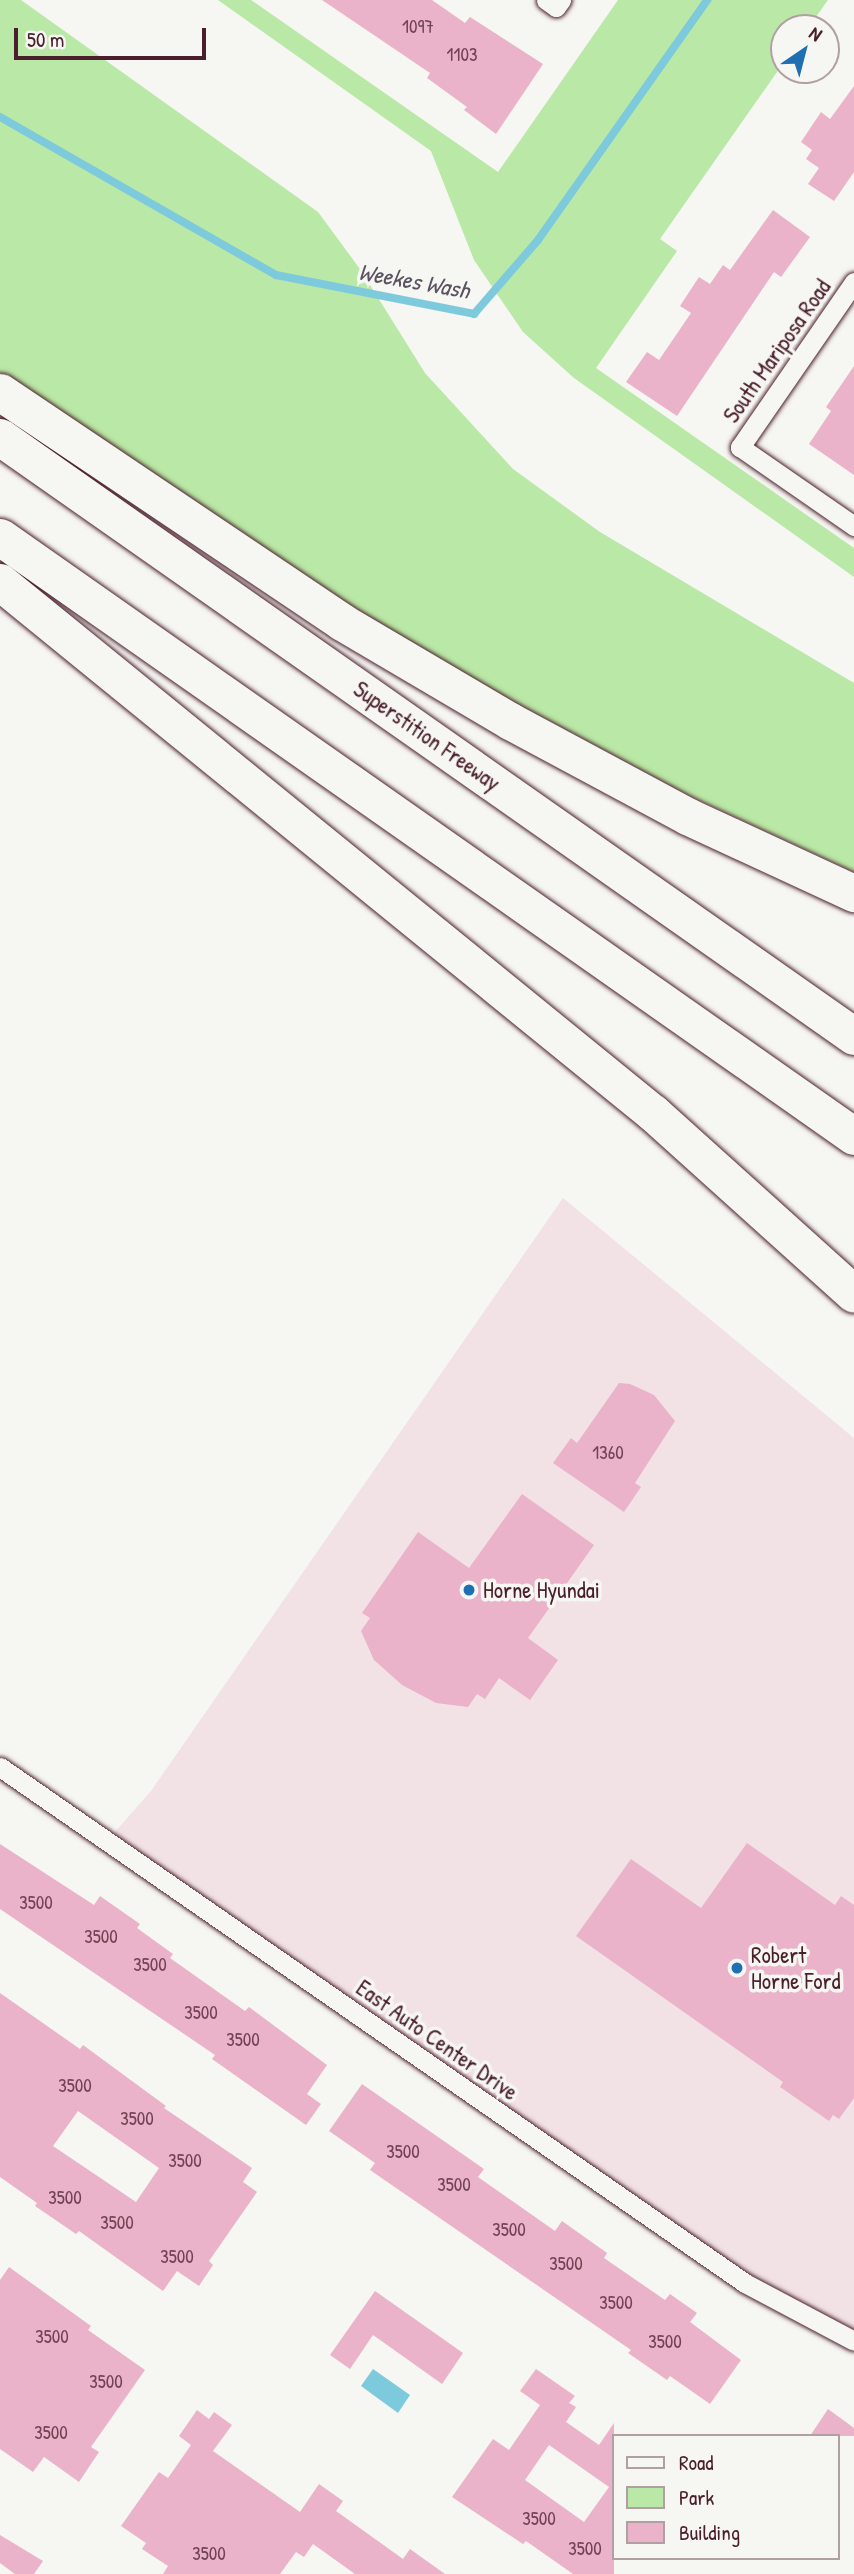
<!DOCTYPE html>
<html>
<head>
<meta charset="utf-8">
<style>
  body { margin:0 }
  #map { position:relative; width:854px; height:2574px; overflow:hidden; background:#f6f6f2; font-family:"Patrick Hand",sans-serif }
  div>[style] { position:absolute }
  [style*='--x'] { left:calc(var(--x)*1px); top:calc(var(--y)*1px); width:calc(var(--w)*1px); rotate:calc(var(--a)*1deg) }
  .built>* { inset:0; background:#f2e2e6 }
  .green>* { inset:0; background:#bae8a6 }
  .water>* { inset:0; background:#7ecadd }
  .stream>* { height:8px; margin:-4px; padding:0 4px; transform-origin:4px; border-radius:4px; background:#7ecadd }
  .building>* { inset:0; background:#eab3ca }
  .roads { filter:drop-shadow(0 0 2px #4a1f2b) drop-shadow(0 0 2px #4a1f2b) }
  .minor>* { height:19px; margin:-9.5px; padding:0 9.5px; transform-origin:9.5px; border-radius:9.5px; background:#f6f6f2 }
  .motorway>* { height:37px; margin:-18.5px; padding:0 18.5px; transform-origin:18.5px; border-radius:18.5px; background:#f6f6f2 }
  .dots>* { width:19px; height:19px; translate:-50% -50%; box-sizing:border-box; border:4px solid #f6f6f2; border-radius:50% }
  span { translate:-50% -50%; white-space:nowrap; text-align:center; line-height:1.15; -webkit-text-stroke:7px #f6f6f2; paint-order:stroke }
  .number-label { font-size:19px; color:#724453 }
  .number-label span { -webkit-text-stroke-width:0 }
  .street-label { font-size:23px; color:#4a1f2b }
  .poi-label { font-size:23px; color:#4a1f2b }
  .left { translate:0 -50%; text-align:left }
  .water-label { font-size:24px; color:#5a5260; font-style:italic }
  .legend { position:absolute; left:612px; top:2434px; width:228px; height:126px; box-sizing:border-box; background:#f6f6f2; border:2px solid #b1a0a2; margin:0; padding:9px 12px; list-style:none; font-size:21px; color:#4a1f2b }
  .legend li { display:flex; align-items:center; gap:14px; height:35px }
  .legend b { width:35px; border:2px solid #b1a0a2 }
  .north { position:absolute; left:770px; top:14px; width:70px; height:70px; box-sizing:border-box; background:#f6f6f2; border:2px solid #b1a0a2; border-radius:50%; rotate:35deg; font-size:19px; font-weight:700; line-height:28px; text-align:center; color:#4a1f2b }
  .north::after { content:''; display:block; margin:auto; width:24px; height:32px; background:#1f6fb2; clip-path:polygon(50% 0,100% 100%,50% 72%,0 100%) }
  .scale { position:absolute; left:14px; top:28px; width:192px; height:32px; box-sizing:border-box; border:4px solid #4a1f2b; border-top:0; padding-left:9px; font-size:21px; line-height:24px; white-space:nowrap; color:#4a1f2b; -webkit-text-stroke:5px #f6f6f2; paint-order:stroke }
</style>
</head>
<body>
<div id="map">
  <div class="built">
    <i style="clip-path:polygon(563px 1198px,854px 1438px,854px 2341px,745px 2283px,107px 1841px,151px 1791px)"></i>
  </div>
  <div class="green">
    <i style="clip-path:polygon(0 0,21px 0,318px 212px,360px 269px,425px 373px,513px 469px,600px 532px,854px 683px,854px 872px,686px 794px,470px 678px,359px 611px,0 373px)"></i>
    <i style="clip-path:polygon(218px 0,251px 0,498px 172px,618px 0,828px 0,808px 28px,784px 28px,784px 62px,660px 239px,677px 251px,596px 368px,854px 548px,854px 577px,574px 378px,523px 332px,474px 260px,431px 151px)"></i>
  </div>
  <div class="water">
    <i style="clip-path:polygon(373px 2369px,410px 2395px,398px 2413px,361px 2386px)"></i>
  </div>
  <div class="stream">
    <i style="--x:0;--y:117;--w:318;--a:29.8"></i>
    <i style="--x:276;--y:275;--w:202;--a:11.1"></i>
    <i style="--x:474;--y:314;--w:98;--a:-49.1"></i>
    <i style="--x:538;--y:240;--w:294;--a:-54.8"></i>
  </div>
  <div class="building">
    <i style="clip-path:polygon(322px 0,432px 0,465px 23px,470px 17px,543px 64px,496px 134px,464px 110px,467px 107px,427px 78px,430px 73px)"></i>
    <i style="clip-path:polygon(854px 86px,854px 172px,834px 201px,808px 184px,819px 168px,806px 159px,812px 150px,801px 142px,821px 112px,830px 119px)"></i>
    <i style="clip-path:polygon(773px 210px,810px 237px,781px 277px,774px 272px,677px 416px,626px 382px,647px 352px,659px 360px,691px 313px,680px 306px,699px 277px,710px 284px,723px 265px,730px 270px)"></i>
    <i style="clip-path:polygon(854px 366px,854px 475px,809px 444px,831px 411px,826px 407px)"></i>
    <i style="clip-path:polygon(619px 1383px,630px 1384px,654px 1395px,675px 1421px,635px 1483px,641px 1487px,624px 1512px,553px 1463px,571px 1438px,577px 1443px)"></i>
    <i style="clip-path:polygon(522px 1494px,594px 1545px,528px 1638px,558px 1660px,530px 1700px,499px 1678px,485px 1699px,477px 1694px,468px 1707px,436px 1703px,402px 1685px,374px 1660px,361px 1631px,370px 1618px,362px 1613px,418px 1532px,469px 1568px)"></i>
    <i style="clip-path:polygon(747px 1843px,835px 1905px,841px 1896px,854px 1905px,854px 2098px,839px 2119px,833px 2115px,829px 2121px,780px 2087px,783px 2082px,576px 1936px,631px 1859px,701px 1908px)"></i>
    <i style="clip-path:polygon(0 1844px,94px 1905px,100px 1896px,140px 1924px,137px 1928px,173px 1954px,170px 1958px,245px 2011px,249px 2007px,327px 2065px,307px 2094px,321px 2104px,306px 2125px,212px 2059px,215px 2055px,0 1909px)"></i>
    <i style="clip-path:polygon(evenodd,0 1993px,80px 2049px,83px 2045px,166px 2106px,164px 2108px,252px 2168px,243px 2182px,257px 2192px,209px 2261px,213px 2265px,199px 2286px,177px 2271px,163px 2291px,79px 2231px,76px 2234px,35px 2206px,37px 2203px,0 2177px,0 1993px,78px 2111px,159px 2168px,136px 2202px,53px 2146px,78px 2111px)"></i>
    <i style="clip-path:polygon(362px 2084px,484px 2169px,478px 2177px,555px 2231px,562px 2221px,607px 2253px,604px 2258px,665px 2300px,670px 2294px,697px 2313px,690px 2322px,741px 2360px,710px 2404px,670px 2376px,667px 2380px,628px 2353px,631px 2350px,370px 2170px,375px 2163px,329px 2131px)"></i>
    <i style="clip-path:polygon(9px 2267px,91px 2326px,88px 2330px,145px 2370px,91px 2447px,99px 2452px,79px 2482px,44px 2457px,33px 2472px,0 2449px,0 2280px)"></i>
    <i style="clip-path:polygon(375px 2291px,463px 2353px,442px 2384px,373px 2335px,350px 2369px,330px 2355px)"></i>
    <i style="clip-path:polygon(evenodd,536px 2369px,575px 2396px,569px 2403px,576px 2407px,566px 2422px,599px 2445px,614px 2423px,614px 2574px,573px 2574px,526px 2541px,523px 2544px,452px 2497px,493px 2439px,509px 2450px,540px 2405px,520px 2391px,536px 2369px,549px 2445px,609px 2487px,584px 2522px,525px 2480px,549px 2445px)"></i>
    <i style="clip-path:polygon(828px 2409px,854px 2428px,854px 2436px,810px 2436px)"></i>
    <i style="clip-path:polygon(197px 2410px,209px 2419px,214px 2412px,232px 2425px,213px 2451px,300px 2512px,319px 2484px,343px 2501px,336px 2511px,403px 2559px,410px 2549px,445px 2574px,355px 2574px,313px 2544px,304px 2557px,296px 2552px,280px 2574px,163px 2574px,168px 2566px,142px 2549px,146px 2543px,121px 2526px,159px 2472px,168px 2478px,191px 2445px,179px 2436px)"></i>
    <i style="clip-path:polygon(0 2535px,43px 2561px,34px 2574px,15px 2574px,0 2563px)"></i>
  </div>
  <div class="roads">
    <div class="minor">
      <i style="--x:546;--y:0;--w:12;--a:35"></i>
      <i style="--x:556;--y:7;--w:9;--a:-54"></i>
      <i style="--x:854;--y:282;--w:201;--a:124.6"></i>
      <i style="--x:740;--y:447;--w:139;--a:34.7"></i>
      <i style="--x:0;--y:1767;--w:906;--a:34.71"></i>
      <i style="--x:745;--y:2283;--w:123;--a:28"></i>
    </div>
    <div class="motorway">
      <i style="--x:0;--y:392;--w:412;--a:33.9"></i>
      <i style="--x:342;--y:622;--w:195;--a:30.5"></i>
      <i style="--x:510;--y:721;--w:201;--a:28.2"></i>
      <i style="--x:687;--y:816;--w:184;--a:24.8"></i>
      <i style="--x:0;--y:437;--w:1043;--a:35.05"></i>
      <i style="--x:0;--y:537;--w:1043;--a:35.05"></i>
      <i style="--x:0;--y:582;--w:842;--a:39.12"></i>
      <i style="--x:653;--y:1113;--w:270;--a:42"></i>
    </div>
  </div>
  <div class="dots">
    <i style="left:469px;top:1590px;background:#1f6fb2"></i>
    <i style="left:737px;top:1968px;background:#1f6fb2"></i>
  </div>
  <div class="number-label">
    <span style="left:418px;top:27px">1097</span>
    <span style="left:462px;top:55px">1103</span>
    <span style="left:608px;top:1453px">1360</span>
    <span style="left:36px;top:1903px">3500</span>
    <span style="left:101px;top:1937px">3500</span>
    <span style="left:150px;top:1965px">3500</span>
    <span style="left:201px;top:2013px">3500</span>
    <span style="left:243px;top:2040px">3500</span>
    <span style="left:75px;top:2086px">3500</span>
    <span style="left:137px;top:2119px">3500</span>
    <span style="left:403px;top:2152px">3500</span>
    <span style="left:185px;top:2161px">3500</span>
    <span style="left:454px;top:2185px">3500</span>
    <span style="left:65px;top:2198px">3500</span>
    <span style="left:117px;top:2223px">3500</span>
    <span style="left:509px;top:2230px">3500</span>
    <span style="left:177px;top:2257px">3500</span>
    <span style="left:566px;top:2264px">3500</span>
    <span style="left:616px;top:2303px">3500</span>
    <span style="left:52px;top:2337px">3500</span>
    <span style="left:665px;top:2342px">3500</span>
    <span style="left:106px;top:2382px">3500</span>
    <span style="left:51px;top:2433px">3500</span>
    <span style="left:539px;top:2519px">3500</span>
    <span style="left:585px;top:2549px">3500</span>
    <span style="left:209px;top:2554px">3500</span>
  </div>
  <div class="street-label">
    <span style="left:777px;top:351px;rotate:-55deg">South Mariposa Road</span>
    <span style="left:427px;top:736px;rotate:35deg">Superstition Freeway</span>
    <span style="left:437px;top:2040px;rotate:35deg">East Auto Center Drive</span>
  </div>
  <div class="poi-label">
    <span class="left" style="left:483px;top:1590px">Horne Hyundai</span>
    <span class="left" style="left:751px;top:1968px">Robert<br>Horne Ford</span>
  </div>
  <div class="water-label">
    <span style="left:414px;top:281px;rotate:10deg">Weekes Wash</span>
  </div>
  <ul class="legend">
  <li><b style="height:9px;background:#f6f6f2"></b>Road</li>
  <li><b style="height:19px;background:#bae8a6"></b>Park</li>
  <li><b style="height:19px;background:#eab3ca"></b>Building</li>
  </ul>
  <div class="north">N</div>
  <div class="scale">50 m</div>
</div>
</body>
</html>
